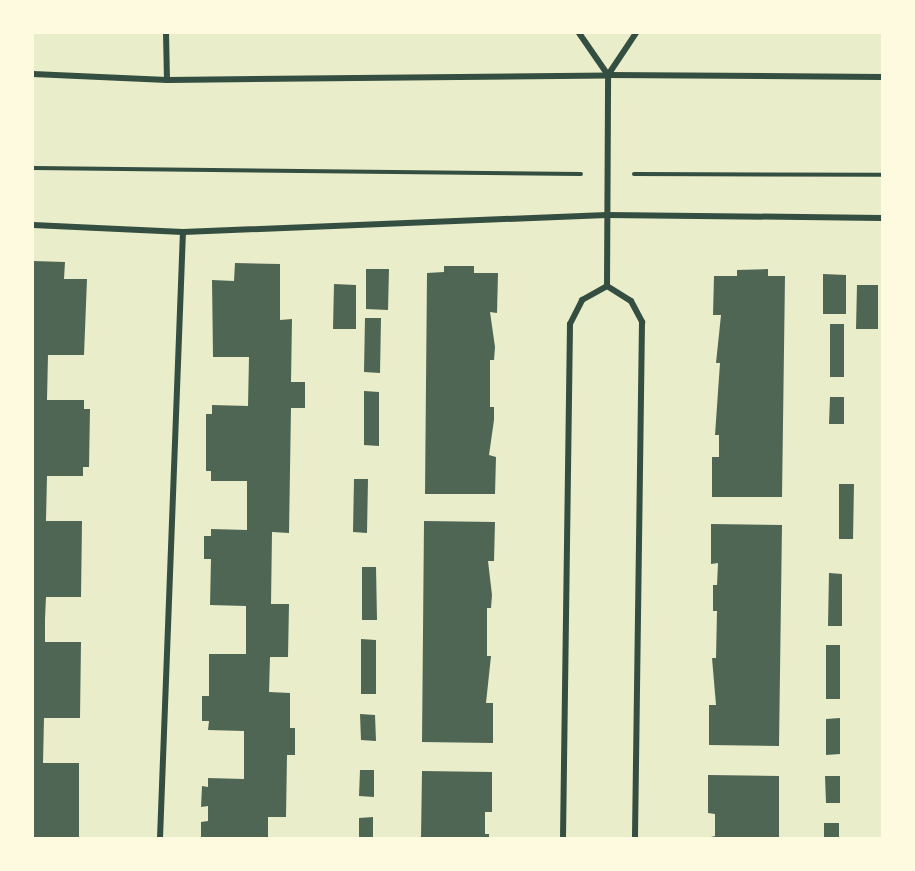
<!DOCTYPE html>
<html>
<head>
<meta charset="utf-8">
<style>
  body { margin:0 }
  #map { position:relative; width:915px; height:871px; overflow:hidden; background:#e9edc9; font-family:Signika,sans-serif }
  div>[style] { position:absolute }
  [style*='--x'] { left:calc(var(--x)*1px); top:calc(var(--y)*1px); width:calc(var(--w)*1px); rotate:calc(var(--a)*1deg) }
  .building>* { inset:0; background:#4f6655 }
  .path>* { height:4px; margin:-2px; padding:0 2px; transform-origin:2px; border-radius:2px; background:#344e41 }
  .minor>* { height:6px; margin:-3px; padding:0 3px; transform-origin:3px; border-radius:3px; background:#344e41 }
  span { translate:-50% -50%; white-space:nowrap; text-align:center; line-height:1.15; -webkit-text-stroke:4.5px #fefae0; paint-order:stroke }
  .frame { position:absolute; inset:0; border:34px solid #fefae0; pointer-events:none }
</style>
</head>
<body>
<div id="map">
  <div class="building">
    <i style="clip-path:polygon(33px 261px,65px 262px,64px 279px,87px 279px,84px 355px,48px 355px,47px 400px,84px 400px,84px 409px,90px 409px,89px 467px,83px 467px,83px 476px,47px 476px,46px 521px,82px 521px,81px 597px,46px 597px,45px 619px,45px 642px,81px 642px,80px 718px,44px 718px,43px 763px,79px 763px,79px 838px,33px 838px)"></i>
    <i style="clip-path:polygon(235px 263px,280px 264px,280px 320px,292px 319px,291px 382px,305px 382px,305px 408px,291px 408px,289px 533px,272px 532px,271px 604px,289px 604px,288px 657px,270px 657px,269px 692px,290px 693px,290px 728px,295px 728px,295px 755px,287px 755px,286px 817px,268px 817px,268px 838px,201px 838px,201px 822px,208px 821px,208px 806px,201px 807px,202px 786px,208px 787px,208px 778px,244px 779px,244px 731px,208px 730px,209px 721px,202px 721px,202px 696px,209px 696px,209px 654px,246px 654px,246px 606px,210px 605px,211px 559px,204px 559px,204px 536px,211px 536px,211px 529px,247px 530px,247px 481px,211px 481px,211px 471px,206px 471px,206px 414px,212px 414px,212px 405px,248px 406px,249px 357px,213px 357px,212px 280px,234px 281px)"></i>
    <i style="clip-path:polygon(444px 266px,474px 266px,474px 273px,498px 273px,497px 313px,490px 312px,495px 347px,494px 360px,490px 360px,490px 407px,494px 407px,494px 420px,489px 455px,496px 457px,495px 494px,425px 494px,427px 273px,444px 272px)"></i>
    <i style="clip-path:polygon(366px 269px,389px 269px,388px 310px,366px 309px)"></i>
    <i style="clip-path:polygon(768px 269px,768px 276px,785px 276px,782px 497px,712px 497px,712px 457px,719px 457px,719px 435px,715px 435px,720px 363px,716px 363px,721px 315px,713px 315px,714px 276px,737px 276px,737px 270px)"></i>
    <i style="clip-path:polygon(823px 274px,846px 275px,846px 314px,823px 314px)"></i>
    <i style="clip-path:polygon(334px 284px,356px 285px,356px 329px,333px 329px)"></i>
    <i style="clip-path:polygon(857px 285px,878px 285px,878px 329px,856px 329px)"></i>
    <i style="clip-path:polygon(365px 318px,381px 318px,380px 373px,364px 372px)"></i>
    <i style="clip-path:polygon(830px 324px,844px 324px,844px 377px,830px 377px)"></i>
    <i style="clip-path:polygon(364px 391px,379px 392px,379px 446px,364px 445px)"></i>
    <i style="clip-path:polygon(830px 397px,844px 397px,844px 424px,829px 424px)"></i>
    <i style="clip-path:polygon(354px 479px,368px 479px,367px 533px,353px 532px)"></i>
    <i style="clip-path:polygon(839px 484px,854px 484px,853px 539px,839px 539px)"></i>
    <i style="clip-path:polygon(424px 521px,495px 522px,494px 561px,488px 561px,492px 595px,491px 608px,487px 608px,487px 656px,491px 656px,486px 703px,493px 703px,493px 743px,422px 742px)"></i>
    <i style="clip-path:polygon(711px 524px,782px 525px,779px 746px,709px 745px,709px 705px,716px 705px,712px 658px,716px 658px,717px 611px,713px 611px,713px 585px,717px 585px,718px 563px,711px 564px)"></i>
    <i style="clip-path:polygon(362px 567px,376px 567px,377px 620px,362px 620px)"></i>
    <i style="clip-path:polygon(829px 573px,842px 574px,842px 626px,828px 626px)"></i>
    <i style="clip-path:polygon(361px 639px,376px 640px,376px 694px,361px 694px)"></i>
    <i style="clip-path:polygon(826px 645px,840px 645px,840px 699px,826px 699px)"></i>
    <i style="clip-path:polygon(360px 714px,375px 715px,376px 741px,361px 740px)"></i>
    <i style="clip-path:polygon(840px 718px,840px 754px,826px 755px,826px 719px)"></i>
    <i style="clip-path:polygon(360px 770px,374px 770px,374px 797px,359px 796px)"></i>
    <i style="clip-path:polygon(422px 771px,492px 772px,492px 812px,485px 812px,485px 834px,489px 834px,489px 838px,421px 838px)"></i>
    <i style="clip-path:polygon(708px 775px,779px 776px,779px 838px,707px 838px,715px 836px,715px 814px,708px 813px)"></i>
    <i style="clip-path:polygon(825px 776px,840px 776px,840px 803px,826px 803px)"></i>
    <i style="clip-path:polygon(373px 817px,373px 838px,359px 838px,359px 818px)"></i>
    <i style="clip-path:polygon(824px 823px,839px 823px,839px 838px,824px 838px)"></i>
  </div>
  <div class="path">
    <i style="--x:33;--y:168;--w:548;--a:0.63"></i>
    <i style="--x:634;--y:174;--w:248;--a:0.2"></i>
  </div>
  <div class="minor">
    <i style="--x:166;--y:33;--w:47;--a:88.8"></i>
    <i style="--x:579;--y:33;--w:51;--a:55.4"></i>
    <i style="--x:33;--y:74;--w:134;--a:2.6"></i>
    <i style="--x:167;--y:80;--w:441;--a:-0.6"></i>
    <i style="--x:608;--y:75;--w:274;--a:0.4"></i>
    <i style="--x:608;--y:75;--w:50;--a:-56.3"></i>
    <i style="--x:33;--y:225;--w:150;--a:2.7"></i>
    <i style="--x:183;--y:232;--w:424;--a:-2.3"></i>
    <i style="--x:607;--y:215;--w:275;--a:0.6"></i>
    <i style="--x:607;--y:286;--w:28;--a:32"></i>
    <i style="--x:631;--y:301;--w:24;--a:62"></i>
    <i style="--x:642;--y:322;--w:516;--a:90.78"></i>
    <i style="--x:607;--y:286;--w:211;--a:-89.7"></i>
    <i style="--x:160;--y:838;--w:606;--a:-87.83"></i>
    <i style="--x:563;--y:838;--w:514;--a:-89.22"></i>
    <i style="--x:570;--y:324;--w:27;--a:-63"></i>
    <i style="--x:582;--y:300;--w:29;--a:-29"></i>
  </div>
  <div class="frame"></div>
</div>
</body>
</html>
